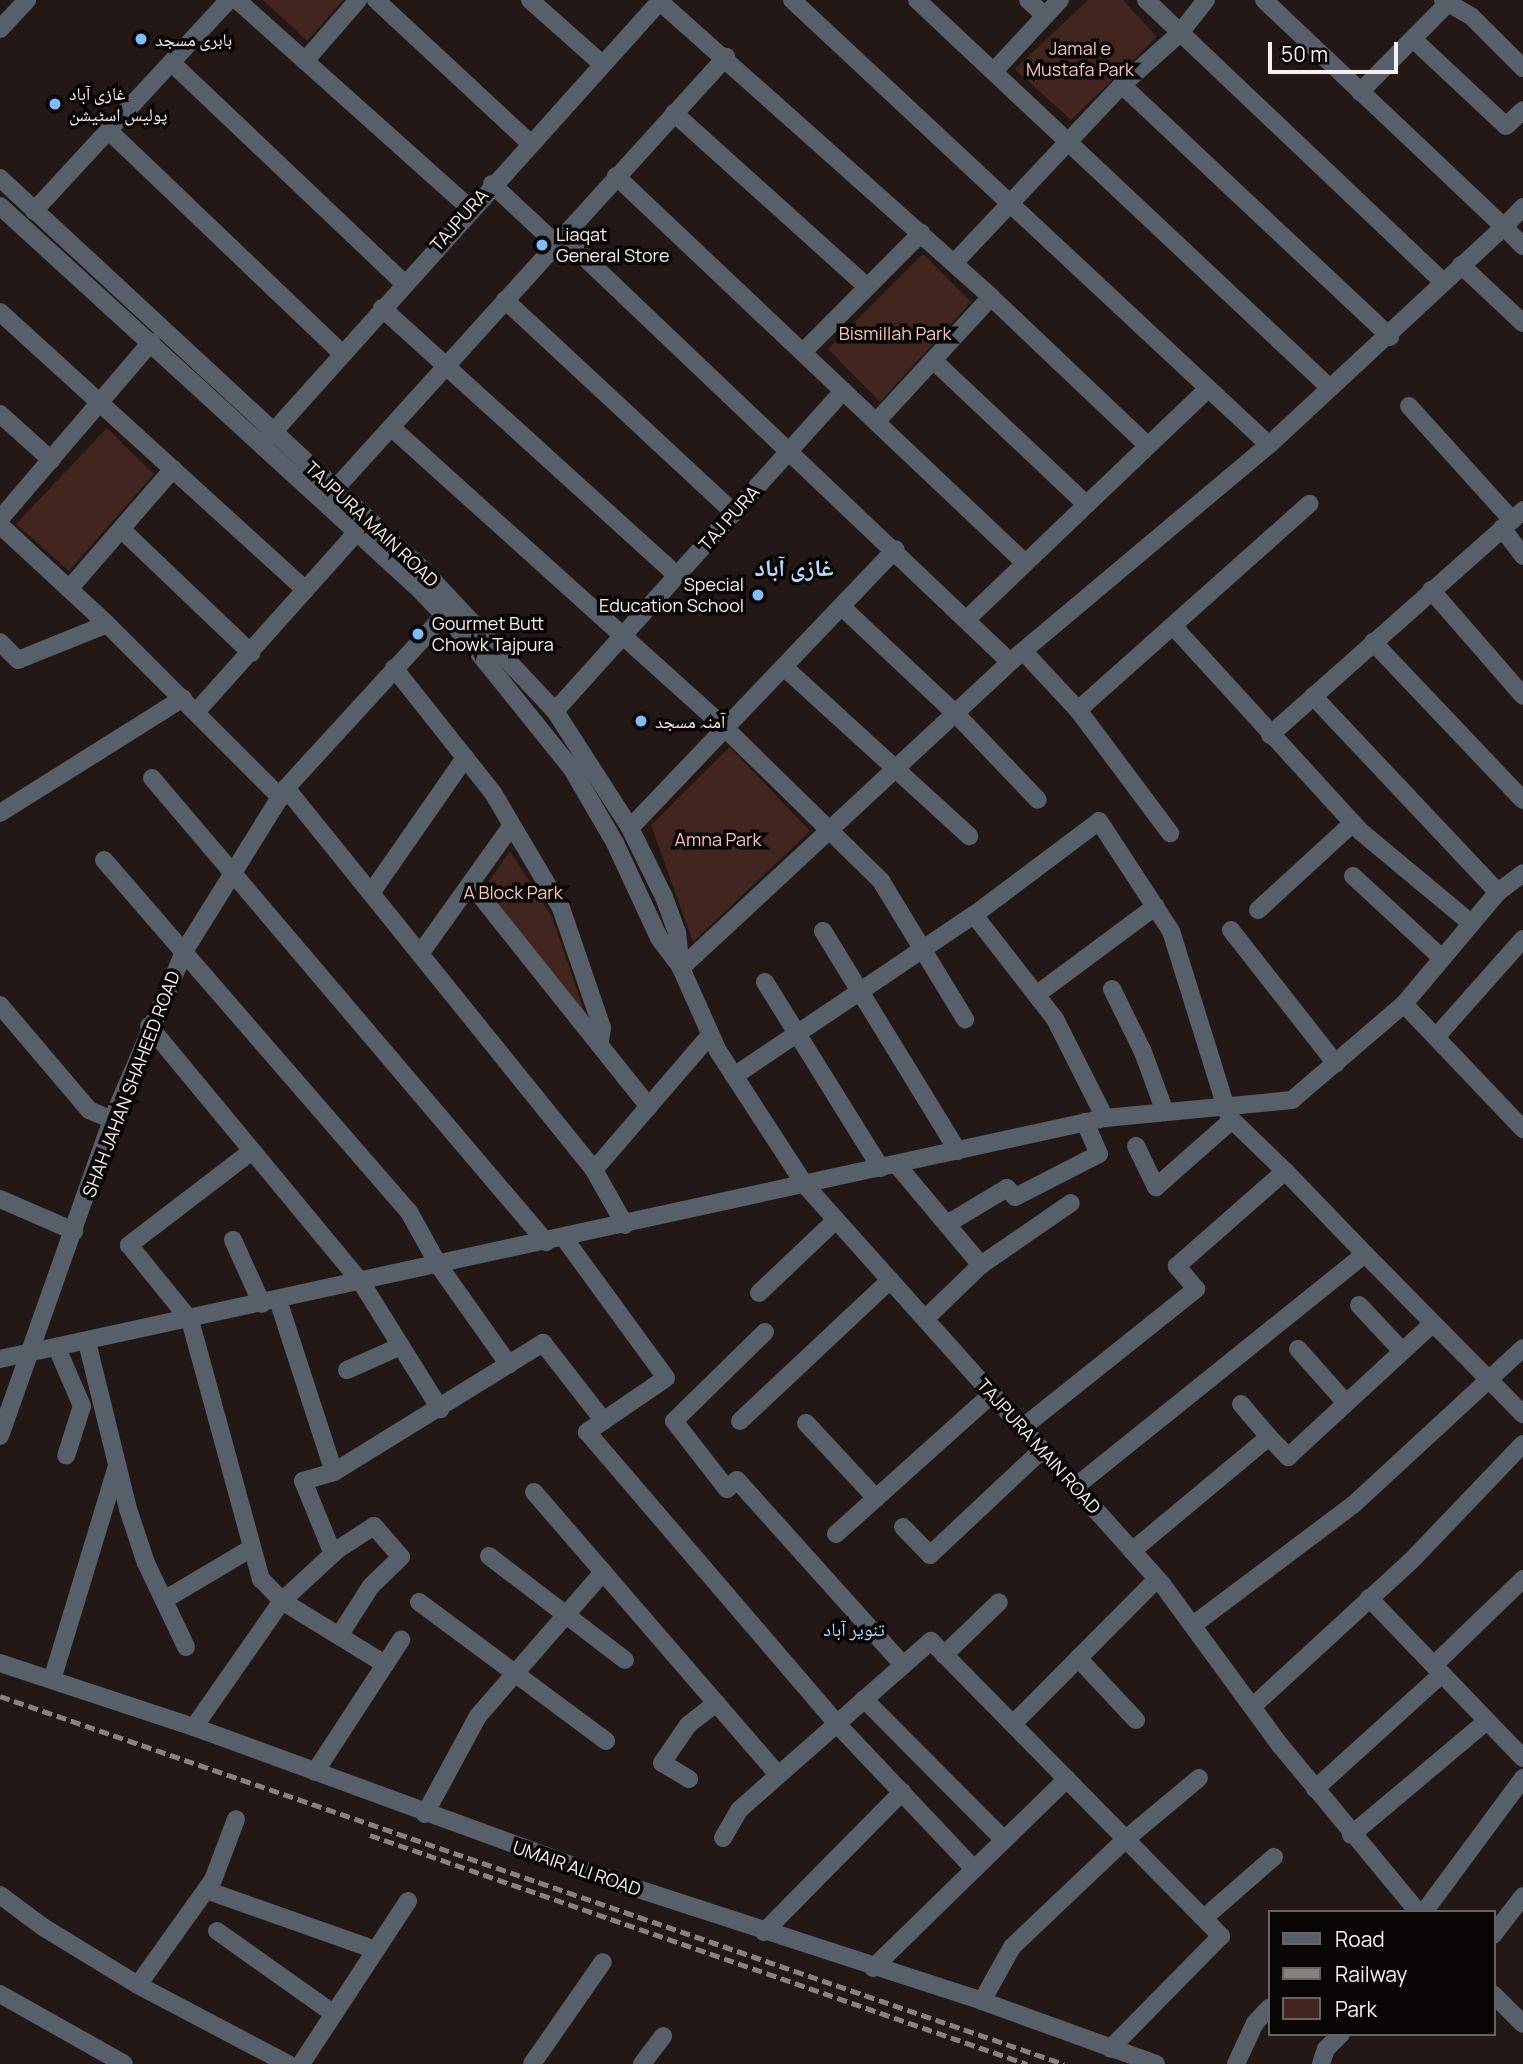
<!DOCTYPE html>
<html>
<head>
<meta charset="utf-8">
<style>
  body { margin:0 }
  #map { position:relative; width:1523px; height:2064px; overflow:hidden; background:#241816; font-family:Manrope,"Noto Naskh Arabic",sans-serif }
  div>[style] { position:absolute }
  [style*='--x'] { left:calc(var(--x)*1px); top:calc(var(--y)*1px); width:calc(var(--w)*1px); rotate:calc(var(--a)*1deg) }
  .green>* { inset:0; background:#41251e }
  .minor>* { height:18px; margin:-9px; padding:0 9px; transform-origin:9px; border-radius:9px; background:#565f6a }
  .rail>* { height:5px; margin-top:-2.5px; transform-origin:0; background:repeating-linear-gradient(90deg,#8a807e 0 10px,transparent 0 15px) }
  .dots>* { width:19px; height:19px; translate:-50% -50%; box-sizing:border-box; border:4px solid #090505; border-radius:50% }
  span { translate:-50% -50%; white-space:nowrap; text-align:center; line-height:1.15; -webkit-text-stroke:7px #090505; paint-order:stroke }
  .poi-label { font-size:18px; color:#f8f0ee }
  .left { translate:0 -50%; text-align:left }
  .right { translate:-100% -50%; text-align:right }
  .park-label { font-size:18px; color:#f9c5b8 }
  .street-label { font-size:18px; color:#f8f0ee }
  .neighbourhood-label { font-size:19px; color:#bad9fd }
  .district-label { font-size:24px; color:#bad9fd; font-weight:700 }
  .legend { position:absolute; left:1268px; top:1910px; width:228px; height:126px; box-sizing:border-box; background:#090505; border:2px solid #696362; margin:0; padding:9px 12px; list-style:none; font-size:21px; color:#f8f0ee }
  .legend li { display:flex; align-items:center; gap:14px; height:35px }
  .legend b { width:35px; border:2px solid #696362 }
  .scale { position:absolute; left:1268px; top:42px; width:130px; height:32px; box-sizing:border-box; border:4px solid #f8f0ee; border-top:0; padding-left:9px; font-size:21px; line-height:24px; white-space:nowrap; color:#f8f0ee; -webkit-text-stroke:5px #090505; paint-order:stroke }
</style>
</head>
<body>
<div id="map">
  <div class="green">
    <i style="clip-path:polygon(263px 0,343px 0,307px 41px)"></i>
    <i style="clip-path:polygon(1088px 0,1123px 0,1157px 37px,1071px 120px,1015px 69px)"></i>
    <i style="clip-path:polygon(923px 254px,971px 302px,880px 402px,828px 349px)"></i>
    <i style="clip-path:polygon(107px 428px,154px 474px,69px 571px,16px 524px)"></i>
    <i style="clip-path:polygon(730px 747px,810px 831px,693px 942px,651px 825px)"></i>
    <i style="clip-path:polygon(510px 851px,552px 917px,588px 1022px,485px 887px)"></i>
  </div>
  <div class="minor">
    <i style="--x:237;--y:0;--w:312;--a:41.8"></i>
    <i style="--x:376;--y:0;--w:210;--a:42.9"></i>
    <i style="--x:530;--y:0;--w:96;--a:41.6"></i>
    <i style="--x:658;--y:0;--w:446;--a:41.7"></i>
    <i style="--x:991;--y:297;--w:215;--a:43.5"></i>
    <i style="--x:792;--y:0;--w:652;--a:43.01"></i>
    <i style="--x:917;--y:0;--w:567;--a:43.21"></i>
    <i style="--x:1028;--y:0;--w:23;--a:43"></i>
    <i style="--x:1146;--y:0;--w:408;--a:43.5"></i>
    <i style="--x:1443;--y:0;--w:32;--a:30"></i>
    <i style="--x:1471;--y:16;--w:74;--a:45"></i>
    <i style="--x:0;--y:29;--w:40;--a:-47"></i>
    <i style="--x:1413;--y:39;--w:127;--a:43.1"></i>
    <i style="--x:1506;--y:126;--w:23;--a:-43"></i>
    <i style="--x:305;--y:61;--w:81;--a:-49"></i>
    <i style="--x:173;--y:64;--w:318;--a:43.5"></i>
    <i style="--x:994;--y:71;--w:97;--a:-47.1"></i>
    <i style="--x:1122;--y:85;--w:368;--a:43.2"></i>
    <i style="--x:1360;--y:92;--w:125;--a:-45.3"></i>
    <i style="--x:674;--y:113;--w:260;--a:42"></i>
    <i style="--x:108;--y:130;--w:324;--a:43.7"></i>
    <i style="--x:616;--y:176;--w:560;--a:43.41"></i>
    <i style="--x:0;--y:178;--w:577;--a:42.82"></i>
    <i style="--x:423;--y:570;--w:193;--a:46.9"></i>
    <i style="--x:555;--y:711;--w:139;--a:57.3"></i>
    <i style="--x:630;--y:828;--w:77;--a:63.8"></i>
    <i style="--x:664;--y:897;--w:37;--a:70"></i>
    <i style="--x:677;--y:932;--w:36;--a:84"></i>
    <i style="--x:681;--y:968;--w:91;--a:66"></i>
    <i style="--x:718;--y:1051;--w:160;--a:57"></i>
    <i style="--x:805;--y:1185;--w:535;--a:48.18"></i>
    <i style="--x:1162;--y:1584;--w:200;--a:53.8"></i>
    <i style="--x:1280;--y:1745;--w:217;--a:50.4"></i>
    <i style="--x:492;--y:184;--w:86;--a:43.1"></i>
    <i style="--x:0;--y:206;--w:569;--a:42.44"></i>
    <i style="--x:420;--y:590;--w:79;--a:46.5"></i>
    <i style="--x:474;--y:647;--w:156;--a:51.2"></i>
    <i style="--x:572;--y:769;--w:86;--a:59.8"></i>
    <i style="--x:615;--y:843;--w:105;--a:65.1"></i>
    <i style="--x:659;--y:938;--w:34;--a:53"></i>
    <i style="--x:1523;--y:207;--w:28;--a:134"></i>
    <i style="--x:1504;--y:227;--w:27;--a:45"></i>
    <i style="--x:34;--y:211;--w:287;--a:-47.3"></i>
    <i style="--x:562;--y:236;--w:618;--a:43.56"></i>
    <i style="--x:954;--y:263;--w:245;--a:-46.7"></i>
    <i style="--x:1122;--y:85;--w:78;--a:-41.9"></i>
    <i style="--x:1180;--y:33;--w:42;--a:-51.8"></i>
    <i style="--x:1461;--y:265;--w:85;--a:43.1"></i>
    <i style="--x:505;--y:300;--w:313;--a:42.9"></i>
    <i style="--x:382;--y:308;--w:399;--a:42.2"></i>
    <i style="--x:0;--y:312;--w:413;--a:42.3"></i>
    <i style="--x:803;--y:352;--w:168;--a:-45.2"></i>
    <i style="--x:933;--y:360;--w:209;--a:43.3"></i>
    <i style="--x:1409;--y:406;--w:154;--a:47.9"></i>
    <i style="--x:0;--y:414;--w:69;--a:42"></i>
    <i style="--x:876;--y:422;--w:170;--a:-47.4"></i>
    <i style="--x:392;--y:428;--w:448;--a:42"></i>
    <i style="--x:725;--y:728;--w:219;--a:44.4"></i>
    <i style="--x:881;--y:881;--w:162;--a:58.7"></i>
    <i style="--x:267;--y:439;--w:590;--a:-48.09"></i>
    <i style="--x:335;--y:489;--w:583;--a:-47.85"></i>
    <i style="--x:0;--y:519;--w:233;--a:-49.5"></i>
    <i style="--x:0;--y:525;--w:146;--a:42.8"></i>
    <i style="--x:1502;--y:528;--w:35;--a:53"></i>
    <i style="--x:121;--y:529;--w:180;--a:43.6"></i>
    <i style="--x:69;--y:589;--w:159;--a:-49.1"></i>
    <i style="--x:1431;--y:590;--w:140;--a:49"></i>
    <i style="--x:843;--y:608;--w:156;--a:43.2"></i>
    <i style="--x:957;--y:715;--w:117;--a:46.4"></i>
    <i style="--x:968;--y:618;--w:332;--a:-43.7"></i>
    <i style="--x:1173;--y:626;--w:277;--a:47.6"></i>
    <i style="--x:1360;--y:831;--w:144;--a:39.7"></i>
    <i style="--x:0;--y:642;--w:25;--a:45"></i>
    <i style="--x:18;--y:660;--w:96;--a:-22"></i>
    <i style="--x:107;--y:624;--w:246;--a:45"></i>
    <i style="--x:1373;--y:642;--w:218;--a:46.5"></i>
    <i style="--x:1023;--y:651;--w:81;--a:47"></i>
    <i style="--x:1078;--y:710;--w:310;--a:-41.7"></i>
    <i style="--x:784;--y:667;--w:251;--a:42.4"></i>
    <i style="--x:394;--y:668;--w:159;--a:51.6"></i>
    <i style="--x:493;--y:793;--w:134;--a:59.4"></i>
    <i style="--x:561;--y:908;--w:127;--a:71.1"></i>
    <i style="--x:602;--y:1028;--w:13;--a:99"></i>
    <i style="--x:1313;--y:696;--w:270;--a:46.7"></i>
    <i style="--x:1078;--y:710;--w:154;--a:53.2"></i>
    <i style="--x:197;--y:711;--w:240;--a:-48.2"></i>
    <i style="--x:555;--y:711;--w:431;--a:-48"></i>
    <i style="--x:1270;--y:735;--w:339;--a:-41.6"></i>
    <i style="--x:152;--y:778;--w:609;--a:49.66"></i>
    <i style="--x:286;--y:788;--w:491;--a:51.1"></i>
    <i style="--x:594;--y:1170;--w:63;--a:60.6"></i>
    <i style="--x:0;--y:813;--w:216;--a:-32.1"></i>
    <i style="--x:630;--y:828;--w:385;--a:-46.4"></i>
    <i style="--x:104;--y:860;--w:466;--a:49.1"></i>
    <i style="--x:409;--y:1212;--w:62;--a:60.9"></i>
    <i style="--x:439;--y:1266;--w:121;--a:54.7"></i>
    <i style="--x:1353;--y:876;--w:121;--a:42.7"></i>
    <i style="--x:471;--y:884;--w:285;--a:51.4"></i>
    <i style="--x:371;--y:893;--w:165;--a:-55.2"></i>
    <i style="--x:1258;--y:910;--w:129;--a:-42.5"></i>
    <i style="--x:1231;--y:930;--w:170;--a:51.9"></i>
    <i style="--x:823;--y:931;--w:258;--a:58.5"></i>
    <i style="--x:420;--y:954;--w:158;--a:-54.5"></i>
    <i style="--x:681;--y:968;--w:449;--a:-42.9"></i>
    <i style="--x:1010;--y:662;--w:338;--a:-40"></i>
    <i style="--x:1269;--y:445;--w:321;--a:-42.9"></i>
    <i style="--x:1504;--y:227;--w:330;--a:-136.6"></i>
    <i style="--x:765;--y:982;--w:219;--a:58.1"></i>
    <i style="--x:1112;--y:989;--w:70;--a:63.8"></i>
    <i style="--x:1143;--y:1052;--w:64;--a:69.9"></i>
    <i style="--x:1036;--y:995;--w:149;--a:-36.6"></i>
    <i style="--x:1404;--y:1004;--w:173;--a:46.4"></i>
    <i style="--x:0;--y:1005;--w:138;--a:49.7"></i>
    <i style="--x:89;--y:1110;--w:25;--a:23"></i>
    <i style="--x:149;--y:1026;--w:332;--a:50.4"></i>
    <i style="--x:361;--y:1282;--w:150;--a:58.1"></i>
    <i style="--x:1436;--y:1037;--w:131;--a:-48.4"></i>
    <i style="--x:734;--y:1076;--w:289;--a:-33.9"></i>
    <i style="--x:1105;--y:1118;--w:111;--a:-116.8"></i>
    <i style="--x:1055;--y:1019;--w:132;--a:-127.9"></i>
    <i style="--x:974;--y:915;--w:156;--a:-36.9"></i>
    <i style="--x:1099;--y:821;--w:131;--a:56.8"></i>
    <i style="--x:1171;--y:931;--w:195;--a:72.7"></i>
    <i style="--x:1229;--y:1117;--w:78;--a:44"></i>
    <i style="--x:1136;--y:1146;--w:46;--a:64"></i>
    <i style="--x:1156;--y:1187;--w:101;--a:-41.4"></i>
    <i style="--x:252;--y:1151;--w:155;--a:142.6"></i>
    <i style="--x:129;--y:1245;--w:97;--a:50.9"></i>
    <i style="--x:190;--y:1320;--w:269;--a:74.7"></i>
    <i style="--x:261;--y:1579;--w:30;--a:46"></i>
    <i style="--x:282;--y:1601;--w:121;--a:31.5"></i>
    <i style="--x:897;--y:1165;--w:131;--a:50"></i>
    <i style="--x:594;--y:1170;--w:178;--a:-49.3"></i>
    <i style="--x:0;--y:1199;--w:81;--a:23.4"></i>
    <i style="--x:947;--y:1224;--w:70;--a:-31"></i>
    <i style="--x:1007;--y:1188;--w:12;--a:48"></i>
    <i style="--x:1015;--y:1197;--w:94;--a:-27.1"></i>
    <i style="--x:1099;--y:1154;--w:35;--a:-114"></i>
    <i style="--x:564;--y:1238;--w:173;--a:53.9"></i>
    <i style="--x:666;--y:1378;--w:96;--a:145.6"></i>
    <i style="--x:587;--y:1432;--w:384;--a:49.4"></i>
    <i style="--x:837;--y:1724;--w:199;--a:46.6"></i>
    <i style="--x:233;--y:1240;--w:70;--a:65.6"></i>
    <i style="--x:759;--y:1293;--w:106;--a:-43.5"></i>
    <i style="--x:278;--y:1300;--w:181;--a:72"></i>
    <i style="--x:1359;--y:1305;--w:63;--a:46.9"></i>
    <i style="--x:925;--y:1319;--w:78;--a:-44"></i>
    <i style="--x:981;--y:1265;--w:109;--a:-34.6"></i>
    <i style="--x:765;--y:1332;--w:127;--a:135.6"></i>
    <i style="--x:674;--y:1421;--w:86;--a:52.1"></i>
    <i style="--x:727;--y:1489;--w:13;--a:-42"></i>
    <i style="--x:737;--y:1480;--w:249;--a:48.1"></i>
    <i style="--x:87;--y:1342;--w:172;--a:76.2"></i>
    <i style="--x:128;--y:1509;--w:57;--a:71.6"></i>
    <i style="--x:146;--y:1563;--w:93;--a:64.5"></i>
    <i style="--x:57;--y:1348;--w:63;--a:66.7"></i>
    <i style="--x:82;--y:1406;--w:52;--a:107.7"></i>
    <i style="--x:1298;--y:1349;--w:72;--a:48.4"></i>
    <i style="--x:0;--y:1359;--w:1131;--a:-12.3"></i>
    <i style="--x:1105;--y:1118;--w:188;--a:-5.5"></i>
    <i style="--x:1292;--y:1100;--w:148;--a:-40.6"></i>
    <i style="--x:1404;--y:1004;--w:146;--a:-50"></i>
    <i style="--x:1498;--y:892;--w:31;--a:-37"></i>
    <i style="--x:347;--y:1370;--w:59;--a:-24"></i>
    <i style="--x:1241;--y:1404;--w:43;--a:49.7"></i>
    <i style="--x:740;--y:1421;--w:206;--a:-43.2"></i>
    <i style="--x:806;--y:1423;--w:103;--a:47"></i>
    <i style="--x:1022;--y:1428;--w:223;--a:-38.6"></i>
    <i style="--x:1196;--y:1289;--w:30;--a:-130"></i>
    <i style="--x:1177;--y:1266;--w:144;--a:-41.3"></i>
    <i style="--x:1285;--y:1171;--w:115;--a:46.1"></i>
    <i style="--x:0;--y:1436;--w:335;--a:-70.5"></i>
    <i style="--x:112;--y:1120;--w:185;--a:-66.8"></i>
    <i style="--x:185;--y:950;--w:191;--a:-58.1"></i>
    <i style="--x:286;--y:788;--w:244;--a:-47.5"></i>
    <i style="--x:1075;--y:1487;--w:372;--a:-38.8"></i>
    <i style="--x:1365;--y:1254;--w:225;--a:45.4"></i>
    <i style="--x:534;--y:1492;--w:374;--a:49.2"></i>
    <i style="--x:903;--y:1527;--w:39;--a:46"></i>
    <i style="--x:930;--y:1555;--w:154;--a:-43.2"></i>
    <i style="--x:836;--y:1534;--w:210;--a:-41.9"></i>
    <i style="--x:1132;--y:1551;--w:178;--a:-39.8"></i>
    <i style="--x:1269;--y:1437;--w:28;--a:46"></i>
    <i style="--x:1288;--y:1457;--w:197;--a:-42.7"></i>
    <i style="--x:333;--y:1554;--w:79;--a:-112.3"></i>
    <i style="--x:303;--y:1481;--w:32;--a:-16"></i>
    <i style="--x:334;--y:1472;--w:246;--a:-31.7"></i>
    <i style="--x:543;--y:1343;--w:98;--a:52.1"></i>
    <i style="--x:489;--y:1556;--w:171;--a:37.4"></i>
    <i style="--x:1369;--y:1598;--w:222;--a:46.1"></i>
    <i style="--x:164;--y:1600;--w:100;--a:-30.7"></i>
    <i style="--x:419;--y:1602;--w:233;--a:36.6"></i>
    <i style="--x:1193;--y:1625;--w:200;--a:-36.9"></i>
    <i style="--x:1353;--y:1505;--w:231;--a:-42.7"></i>
    <i style="--x:944;--y:1655;--w:76;--a:-43.9"></i>
    <i style="--x:1078;--y:1658;--w:85;--a:46.9"></i>
    <i style="--x:0;--y:1663;--w:204;--a:18.3"></i>
    <i style="--x:194;--y:1727;--w:466;--a:20.1"></i>
    <i style="--x:632;--y:1887;--w:368;--a:18"></i>
    <i style="--x:982;--y:2001;--w:185;--a:19.9"></i>
    <i style="--x:1434;--y:1665;--w:124;--a:-44"></i>
    <i style="--x:52;--y:1680;--w:224;--a:-73.1"></i>
    <i style="--x:864;--y:1699;--w:199;--a:45.2"></i>
    <i style="--x:1252;--y:1707;--w:216;--a:-42.6"></i>
    <i style="--x:1411;--y:1561;--w:162;--a:-46.3"></i>
    <i style="--x:1013;--y:1724;--w:204;--a:-45.2"></i>
    <i style="--x:194;--y:1727;--w:154;--a:-55.1"></i>
    <i style="--x:282;--y:1601;--w:75;--a:-42.8"></i>
    <i style="--x:337;--y:1550;--w:44;--a:-33"></i>
    <i style="--x:374;--y:1526;--w:41;--a:48.9"></i>
    <i style="--x:401;--y:1557;--w:42;--a:136"></i>
    <i style="--x:371;--y:1586;--w:59;--a:122.6"></i>
    <i style="--x:315;--y:1772;--w:158;--a:-56.9"></i>
    <i style="--x:689;--y:1779;--w:31;--a:-149"></i>
    <i style="--x:662;--y:1763;--w:46;--a:-55.6"></i>
    <i style="--x:688;--y:1725;--w:36;--a:-38"></i>
    <i style="--x:1315;--y:1789;--w:171;--a:-42.2"></i>
    <i style="--x:425;--y:1814;--w:111;--a:-61.6"></i>
    <i style="--x:478;--y:1716;--w:191;--a:-49"></i>
    <i style="--x:1351;--y:1835;--w:177;--a:-40"></i>
    <i style="--x:723;--y:1838;--w:32;--a:-60"></i>
    <i style="--x:739;--y:1810;--w:256;--a:-41.4"></i>
    <i style="--x:931;--y:1641;--w:414;--a:45.5"></i>
    <i style="--x:1221;--y:1936;--w:158;--a:134.5"></i>
    <i style="--x:206;--y:1890;--w:177;--a:19.5"></i>
    <i style="--x:0;--y:1895;--w:54;--a:36.7"></i>
    <i style="--x:43;--y:1927;--w:111;--a:31.4"></i>
    <i style="--x:138;--y:1985;--w:170;--a:27.8"></i>
    <i style="--x:1424;--y:1912;--w:167;--a:-53.5"></i>
    <i style="--x:1204;--y:1918;--w:93;--a:-41.1"></i>
    <i style="--x:217;--y:1931;--w:142;--a:35.3"></i>
    <i style="--x:764;--y:1932;--w:197;--a:-45.4"></i>
    <i style="--x:1493;--y:1935;--w:49;--a:-52.4"></i>
    <i style="--x:873;--y:1968;--w:271;--a:-44.3"></i>
    <i style="--x:138;--y:1985;--w:129;--a:-54.5"></i>
    <i style="--x:213;--y:1880;--w:65;--a:-69.3"></i>
    <i style="--x:0;--y:1994;--w:142;--a:29.4"></i>
    <i style="--x:1493;--y:1994;--w:42;--a:45"></i>
    <i style="--x:982;--y:2001;--w:62;--a:-60.9"></i>
    <i style="--x:1012;--y:1947;--w:157;--a:-43.5"></i>
    <i style="--x:1126;--y:1839;--w:95;--a:-39.9"></i>
    <i style="--x:301;--y:2064;--w:195;--a:-56.7"></i>
    <i style="--x:532;--y:2064;--w:124;--a:-55.2"></i>
    <i style="--x:642;--y:2064;--w:35;--a:-53"></i>
    <i style="--x:1236;--y:2064;--w:45;--a:-65.1"></i>
    <i style="--x:1255;--y:2023;--w:21;--a:-47"></i>
    <i style="--x:1321;--y:2064;--w:16;--a:-72"></i>
    <i style="--x:1326;--y:2049;--w:21;--a:-45"></i>
  </div>
  <div class="rail">
    <i style="--x:0;--y:1696;--w:1126;--a:19.08"></i>
    <i style="--x:370;--y:1835;--w:696;--a:19.22"></i>
  </div>
  <div class="dots">
    <i style="left:141px;top:39px;background:#83bcfb"></i>
    <i style="left:55px;top:104px;background:#83bcfb"></i>
    <i style="left:542px;top:245px;background:#83bcfb"></i>
    <i style="left:758px;top:595px;background:#83bcfb"></i>
    <i style="left:418px;top:634px;background:#83bcfb"></i>
    <i style="left:641px;top:721px;background:#83bcfb"></i>
  </div>
  <div class="poi-label">
    <span class="left" style="left:155px;top:39px">بابری مسجد</span>
    <span class="left" style="left:69px;top:104px">غازی آباد<br>پولیس اسٹیشن</span>
    <span class="left" style="left:556px;top:245px">Liaqat<br>General Store</span>
    <span class="right" style="left:744px;top:595px">Special<br>Education School</span>
    <span class="left" style="left:432px;top:634px">Gourmet Butt<br>Chowk Tajpura</span>
    <span class="left" style="left:655px;top:721px">آمنہ مسجد</span>
  </div>
  <div class="park-label">
    <span style="left:1080px;top:59px">Jamal e<br>Mustafa Park</span>
    <span style="left:895px;top:333px">Bismillah Park</span>
    <span style="left:718px;top:839px">Amna Park</span>
    <span style="left:513px;top:892px">A Block Park</span>
  </div>
  <div class="street-label">
    <span style="left:459px;top:220px;rotate:-48deg">TAJPURA</span>
    <span style="left:729px;top:518px;rotate:-48deg">TAJ PURA</span>
    <span style="left:372px;top:524px;rotate:43deg">TAJPURA MAIN ROAD</span>
    <span style="left:131px;top:1084px;rotate:-69deg">SHAH JAHAN SHAHEED ROAD</span>
    <span style="left:1039px;top:1446px;rotate:48deg">TAJPURA MAIN ROAD</span>
    <span style="left:577px;top:1868px;rotate:19deg">UMAIR ALI ROAD</span>
  </div>
  <div class="neighbourhood-label">
    <span style="left:854px;top:1630px">تنویر آباد</span>
  </div>
  <div class="district-label">
    <span style="left:794px;top:567px">غازى آباد</span>
  </div>
  <ul class="legend">
  <li><b style="height:9px;background:#565f6a"></b>Road</li>
  <li><b style="height:9px;background:#8a807e"></b>Railway</li>
  <li><b style="height:19px;background:#41251e"></b>Park</li>
  </ul>
  <div class="scale">50 m</div>
</div>
</body>
</html>
